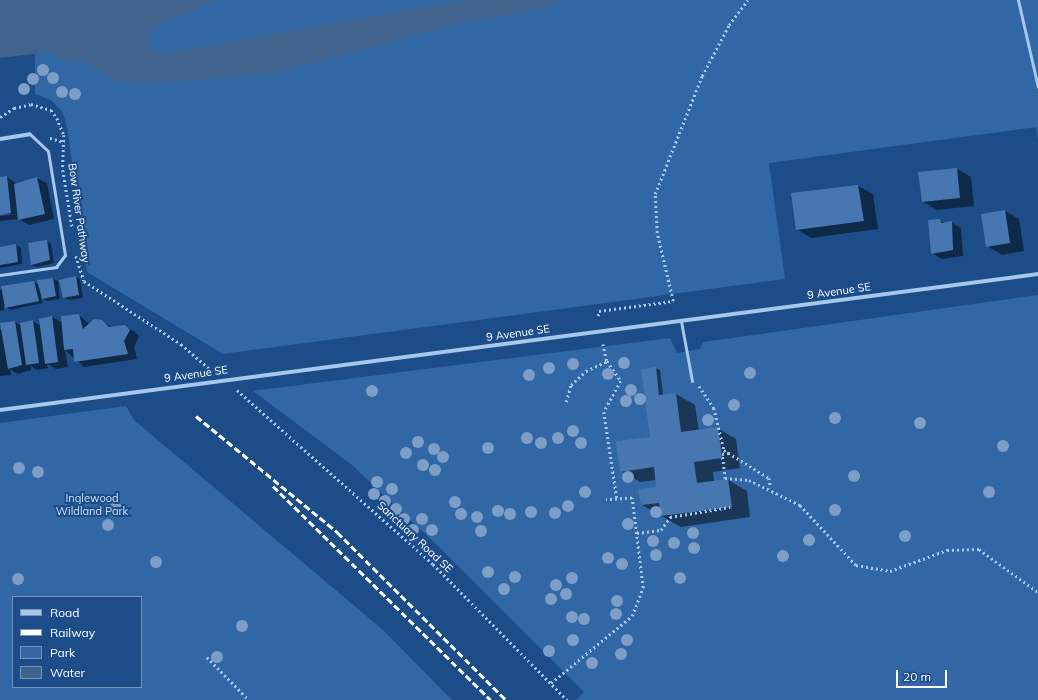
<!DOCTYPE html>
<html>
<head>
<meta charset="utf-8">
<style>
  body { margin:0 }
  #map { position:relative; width:1038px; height:700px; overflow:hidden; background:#1d4d88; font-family:Mulish,sans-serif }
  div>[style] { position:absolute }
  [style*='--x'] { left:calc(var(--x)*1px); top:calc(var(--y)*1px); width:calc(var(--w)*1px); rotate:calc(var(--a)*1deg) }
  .green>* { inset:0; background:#3167a5 }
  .water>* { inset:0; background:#40638d }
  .shadow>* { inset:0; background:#0007 }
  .building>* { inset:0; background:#4677b0 }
  .path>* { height:2.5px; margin-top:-1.25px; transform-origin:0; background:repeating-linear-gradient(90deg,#a7c7eb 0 2px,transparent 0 5px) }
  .service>* { height:3px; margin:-1.5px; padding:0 1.5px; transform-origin:1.5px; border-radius:1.5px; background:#a7c7eb }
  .minor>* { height:4px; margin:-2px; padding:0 2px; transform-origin:2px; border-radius:2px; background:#a7c7eb }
  .rail>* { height:3px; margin-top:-1.5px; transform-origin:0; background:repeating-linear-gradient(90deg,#fff 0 7px,transparent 0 10px) }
  .trees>* { width:12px; height:12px; margin:-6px; border-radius:50%; background:#7d9ec6 }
  span { translate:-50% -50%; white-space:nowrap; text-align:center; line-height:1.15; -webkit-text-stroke:4px #1d4d88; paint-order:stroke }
  .street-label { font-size:11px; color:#fff }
  .park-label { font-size:11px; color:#cce1f8 }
  .legend { position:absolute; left:12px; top:596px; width:130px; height:92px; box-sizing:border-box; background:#1d4d88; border:1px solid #7794b8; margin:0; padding:5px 7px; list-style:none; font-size:12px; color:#fff }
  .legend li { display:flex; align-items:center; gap:8px; height:20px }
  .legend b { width:20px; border:1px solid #7794b8 }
  .scale { position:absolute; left:896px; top:670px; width:51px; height:18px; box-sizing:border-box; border:2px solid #fff; border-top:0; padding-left:5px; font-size:12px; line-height:14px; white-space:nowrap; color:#fff; -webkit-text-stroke:3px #1d4d88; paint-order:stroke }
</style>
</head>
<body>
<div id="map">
  <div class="green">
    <i style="clip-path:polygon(192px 0,1038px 0,1038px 140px,1036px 127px,769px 163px,785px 279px,223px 354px,87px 272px,67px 126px,62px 111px,51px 100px,35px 94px,35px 44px)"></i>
    <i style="clip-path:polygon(1038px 295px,1038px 700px,576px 700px,584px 692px,439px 547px,352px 465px,253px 391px,670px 338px,677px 353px,700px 349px,703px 342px)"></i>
    <i style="clip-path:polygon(evenodd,126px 406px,134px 420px,383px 630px,452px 700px,0 700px,0 423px,126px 406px,13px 597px,141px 597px,141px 687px,13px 687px,13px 597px)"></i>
  </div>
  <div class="water">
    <i style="clip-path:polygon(0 0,218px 0,156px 26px,147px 36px,150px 48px,162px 54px,463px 0,566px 0,548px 7px,458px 24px,276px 73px,145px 84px,116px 81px,83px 61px,69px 62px,48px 52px,0 58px)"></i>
  </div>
  <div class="shadow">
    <i style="clip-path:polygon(957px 169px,971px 177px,974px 206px,937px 210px,923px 202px)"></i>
    <i style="clip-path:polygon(7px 177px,17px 184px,37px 178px,47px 183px,54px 219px,29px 225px,19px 219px,0 221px,0 216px,16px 214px,0 214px,0 178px)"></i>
    <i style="clip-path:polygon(858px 186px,873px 194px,878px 229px,811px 238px,797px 229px,792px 194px)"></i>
    <i style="clip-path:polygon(1005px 211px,1019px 219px,1024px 251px,1002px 255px,987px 246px)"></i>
    <i style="clip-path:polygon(929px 222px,951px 222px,961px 228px,963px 256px,942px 259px,932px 253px)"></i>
    <i style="clip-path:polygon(47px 241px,51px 244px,54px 263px,37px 267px,32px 265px,29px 244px)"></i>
    <i style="clip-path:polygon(16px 245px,21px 248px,22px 264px,0 268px,0 248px)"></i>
    <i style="clip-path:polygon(76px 277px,80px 279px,83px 298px,68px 300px,63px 297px)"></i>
    <i style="clip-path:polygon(53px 279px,58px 281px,60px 299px,47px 301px,41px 297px,43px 303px,10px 310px,4px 306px,4px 310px,0 311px,0 290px,33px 282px,40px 285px)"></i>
    <i style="clip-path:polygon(79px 315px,89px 324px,102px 321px,113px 328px,125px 326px,135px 332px,139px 336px,134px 347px,137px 359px,84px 367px,65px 350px,68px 367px,56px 369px,47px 364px,48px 368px,37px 370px,31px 366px,31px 370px,18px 374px,10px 369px,11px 375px,0 376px,0 330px,15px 322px,22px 326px,33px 321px,41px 326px,52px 317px,63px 323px)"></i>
    <i style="clip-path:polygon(655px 368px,660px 370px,663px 395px,676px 394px,695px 405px,699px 431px,717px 428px,736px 439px,740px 468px,713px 472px,714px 482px,728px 480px,747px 491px,750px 517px,681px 527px,642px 505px,658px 488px,656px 480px,640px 482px,621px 471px,651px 437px)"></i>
  </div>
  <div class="building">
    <i style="clip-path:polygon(957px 168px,960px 198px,922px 202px,918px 172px)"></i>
    <i style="clip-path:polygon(7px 176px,11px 213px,0 215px,0 177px)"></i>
    <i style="clip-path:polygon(37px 177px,45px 214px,18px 220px,14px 184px)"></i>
    <i style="clip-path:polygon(858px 185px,864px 221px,796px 230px,791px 193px)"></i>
    <i style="clip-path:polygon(1005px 210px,1010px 243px,986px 247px,981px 214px)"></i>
    <i style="clip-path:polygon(940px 219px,941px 223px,952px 221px,953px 250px,931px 254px,928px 220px)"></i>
    <i style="clip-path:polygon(47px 240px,50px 260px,31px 265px,28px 243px)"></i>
    <i style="clip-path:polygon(16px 244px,18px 262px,0 265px,0 247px)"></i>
    <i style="clip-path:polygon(76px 276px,79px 295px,63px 298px,59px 280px)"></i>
    <i style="clip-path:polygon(53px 278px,56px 296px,42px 299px,37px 280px)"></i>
    <i style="clip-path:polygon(34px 281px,39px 301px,5px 308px,1px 286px)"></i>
    <i style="clip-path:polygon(79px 314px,83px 329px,94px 319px,102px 320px,109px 327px,125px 325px,130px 330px,124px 341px,128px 354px,74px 362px,73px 349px,64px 350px,61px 316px)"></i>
    <i style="clip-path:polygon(52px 316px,58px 362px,45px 364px,39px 319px)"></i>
    <i style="clip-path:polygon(33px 320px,39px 363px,26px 365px,20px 323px)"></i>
    <i style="clip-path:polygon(15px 321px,22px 365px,8px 369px,0 323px)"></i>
    <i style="clip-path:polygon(656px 367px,659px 395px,676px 393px,681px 432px,718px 427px,722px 458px,694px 462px,697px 483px,728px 479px,732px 507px,661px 516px,659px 503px,641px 505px,638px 489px,656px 487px,654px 467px,620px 472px,616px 441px,650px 437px,641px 369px)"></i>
  </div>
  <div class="path">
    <i style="--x:0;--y:117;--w:17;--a:-33"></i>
    <i style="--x:14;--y:108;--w:17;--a:-13"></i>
    <i style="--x:31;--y:104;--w:21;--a:17"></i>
    <i style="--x:51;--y:110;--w:10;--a:53"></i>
    <i style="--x:57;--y:118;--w:18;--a:68"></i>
    <i style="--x:64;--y:135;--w:35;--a:92"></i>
    <i style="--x:63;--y:170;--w:57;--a:80.9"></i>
    <i style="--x:50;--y:138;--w:15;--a:16"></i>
    <i style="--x:76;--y:256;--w:26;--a:72"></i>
    <i style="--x:84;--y:281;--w:116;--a:33"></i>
    <i style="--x:181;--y:344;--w:41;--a:41.1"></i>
    <i style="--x:598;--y:316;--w:5;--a:-79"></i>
    <i style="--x:599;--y:311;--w:75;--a:-7.7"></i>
    <i style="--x:673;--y:301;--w:70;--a:-103.2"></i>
    <i style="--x:657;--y:233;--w:39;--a:-93"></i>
    <i style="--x:655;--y:194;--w:127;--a:-68.3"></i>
    <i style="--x:702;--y:76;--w:58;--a:-62.1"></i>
    <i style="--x:729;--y:25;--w:31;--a:-53"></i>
    <i style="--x:603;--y:344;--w:17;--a:77"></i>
    <i style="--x:607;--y:361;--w:24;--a:55"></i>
    <i style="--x:621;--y:381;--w:35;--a:119"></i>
    <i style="--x:604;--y:412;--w:88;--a:81.5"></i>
    <i style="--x:699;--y:386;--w:27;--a:56"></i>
    <i style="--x:714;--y:408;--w:43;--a:76.6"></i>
    <i style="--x:724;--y:450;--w:53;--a:31.9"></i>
    <i style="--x:769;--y:478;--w:10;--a:79"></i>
    <i style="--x:237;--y:390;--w:262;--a:41.6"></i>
    <i style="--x:433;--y:564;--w:191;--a:45.4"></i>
    <i style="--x:566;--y:402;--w:18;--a:-74"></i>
    <i style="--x:571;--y:385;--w:21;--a:-43"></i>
    <i style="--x:586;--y:371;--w:23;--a:-25"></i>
    <i style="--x:725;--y:478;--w:24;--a:5"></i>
    <i style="--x:749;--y:480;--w:57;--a:26.1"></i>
    <i style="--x:800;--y:505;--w:82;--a:47"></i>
    <i style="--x:856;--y:565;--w:35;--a:10"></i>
    <i style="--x:890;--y:571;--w:61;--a:-20.2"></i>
    <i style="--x:947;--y:550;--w:32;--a:-2"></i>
    <i style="--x:979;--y:549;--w:73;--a:36.1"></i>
    <i style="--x:725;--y:479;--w:25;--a:-97"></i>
    <i style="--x:722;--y:454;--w:6;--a:-9"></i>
    <i style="--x:637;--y:533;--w:24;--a:-7"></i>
    <i style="--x:661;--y:530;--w:16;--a:-55"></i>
    <i style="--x:670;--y:517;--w:61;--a:-9.5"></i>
    <i style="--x:207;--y:657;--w:60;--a:45.7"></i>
    <i style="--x:551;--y:683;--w:105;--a:-39.6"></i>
    <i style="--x:632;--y:616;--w:30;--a:-69"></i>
    <i style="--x:643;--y:588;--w:91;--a:-97"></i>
    <i style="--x:632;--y:498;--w:26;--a:176"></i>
  </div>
  <div class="service">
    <i style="--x:1018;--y:0;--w:89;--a:77.1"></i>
    <i style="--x:0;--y:275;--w:57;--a:-8.1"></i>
    <i style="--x:56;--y:267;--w:15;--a:-53"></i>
    <i style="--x:65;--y:255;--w:105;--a:-99.3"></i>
    <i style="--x:48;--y:151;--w:25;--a:-137"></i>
    <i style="--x:681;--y:321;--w:61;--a:79.6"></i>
  </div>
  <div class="minor">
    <i style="--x:0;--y:139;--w:30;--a:-9"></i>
    <i style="--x:0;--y:410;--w:1047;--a:-7.46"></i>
  </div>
  <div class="rail">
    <i style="--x:196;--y:416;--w:183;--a:39.4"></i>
    <i style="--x:337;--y:532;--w:238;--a:44.8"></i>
    <i style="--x:273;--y:486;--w:305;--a:44.5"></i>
  </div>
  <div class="trees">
    <i style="left:43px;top:70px"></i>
    <i style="left:53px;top:78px"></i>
    <i style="left:33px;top:79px"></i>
    <i style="left:24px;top:89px"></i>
    <i style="left:62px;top:92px"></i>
    <i style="left:75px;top:94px"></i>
    <i style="left:624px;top:363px"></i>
    <i style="left:573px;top:364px"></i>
    <i style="left:549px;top:368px"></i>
    <i style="left:750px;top:373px"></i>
    <i style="left:608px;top:374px"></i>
    <i style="left:529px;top:375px"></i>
    <i style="left:631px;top:390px"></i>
    <i style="left:372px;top:391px"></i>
    <i style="left:640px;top:399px"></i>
    <i style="left:626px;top:401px"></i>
    <i style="left:734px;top:405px"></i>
    <i style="left:835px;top:418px"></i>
    <i style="left:708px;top:420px"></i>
    <i style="left:920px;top:423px"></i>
    <i style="left:573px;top:431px"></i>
    <i style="left:527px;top:438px"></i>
    <i style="left:558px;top:438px"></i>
    <i style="left:418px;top:442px"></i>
    <i style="left:541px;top:443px"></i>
    <i style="left:581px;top:443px"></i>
    <i style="left:1003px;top:446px"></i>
    <i style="left:488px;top:448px"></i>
    <i style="left:434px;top:449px"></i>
    <i style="left:406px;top:453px"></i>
    <i style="left:443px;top:457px"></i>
    <i style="left:423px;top:465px"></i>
    <i style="left:19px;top:468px"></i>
    <i style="left:435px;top:470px"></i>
    <i style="left:38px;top:472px"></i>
    <i style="left:854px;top:476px"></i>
    <i style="left:628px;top:477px"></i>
    <i style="left:377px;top:482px"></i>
    <i style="left:392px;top:489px"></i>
    <i style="left:585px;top:492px"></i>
    <i style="left:989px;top:492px"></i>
    <i style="left:374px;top:494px"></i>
    <i style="left:385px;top:501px"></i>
    <i style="left:455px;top:502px"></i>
    <i style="left:568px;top:506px"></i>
    <i style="left:116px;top:508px"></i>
    <i style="left:396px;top:509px"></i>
    <i style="left:835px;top:510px"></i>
    <i style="left:498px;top:511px"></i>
    <i style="left:531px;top:512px"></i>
    <i style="left:656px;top:512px"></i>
    <i style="left:555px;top:513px"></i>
    <i style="left:461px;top:514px"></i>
    <i style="left:510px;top:514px"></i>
    <i style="left:477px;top:517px"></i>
    <i style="left:404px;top:519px"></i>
    <i style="left:422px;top:519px"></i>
    <i style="left:628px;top:524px"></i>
    <i style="left:108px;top:525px"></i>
    <i style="left:413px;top:530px"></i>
    <i style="left:432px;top:530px"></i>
    <i style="left:481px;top:531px"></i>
    <i style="left:693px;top:533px"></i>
    <i style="left:905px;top:536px"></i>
    <i style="left:809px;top:540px"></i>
    <i style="left:653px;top:541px"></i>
    <i style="left:674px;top:543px"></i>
    <i style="left:694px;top:548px"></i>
    <i style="left:656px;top:555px"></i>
    <i style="left:783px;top:556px"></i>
    <i style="left:608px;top:558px"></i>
    <i style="left:156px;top:562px"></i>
    <i style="left:622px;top:564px"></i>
    <i style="left:488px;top:572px"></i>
    <i style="left:515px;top:577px"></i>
    <i style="left:572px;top:578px"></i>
    <i style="left:680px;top:578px"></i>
    <i style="left:18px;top:579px"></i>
    <i style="left:556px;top:585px"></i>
    <i style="left:504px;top:589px"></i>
    <i style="left:566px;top:594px"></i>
    <i style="left:551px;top:599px"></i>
    <i style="left:617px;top:601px"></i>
    <i style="left:616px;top:614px"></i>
    <i style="left:572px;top:617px"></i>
    <i style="left:584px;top:619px"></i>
    <i style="left:242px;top:626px"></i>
    <i style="left:573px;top:640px"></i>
    <i style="left:627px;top:640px"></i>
    <i style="left:549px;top:651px"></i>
    <i style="left:621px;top:654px"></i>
    <i style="left:217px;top:657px"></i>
    <i style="left:592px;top:663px"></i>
  </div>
  <div class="street-label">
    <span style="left:79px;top:213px;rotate:82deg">Bow River Pathway</span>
    <span style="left:839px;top:291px;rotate:-8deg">9 Avenue SE</span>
    <span style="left:518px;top:333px;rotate:-8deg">9 Avenue SE</span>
    <span style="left:196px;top:374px;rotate:-8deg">9 Avenue SE</span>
    <span style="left:415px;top:537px;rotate:43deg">Sanctuary Road SE</span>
  </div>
  <div class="park-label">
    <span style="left:92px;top:505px">Inglewood<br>Wildland Park</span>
  </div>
  <ul class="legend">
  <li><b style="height:5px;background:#a7c7eb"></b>Road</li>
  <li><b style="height:5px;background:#fff"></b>Railway</li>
  <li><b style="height:11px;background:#3167a5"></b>Park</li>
  <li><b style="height:11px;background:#40638d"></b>Water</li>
  </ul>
  <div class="scale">20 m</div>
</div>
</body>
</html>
